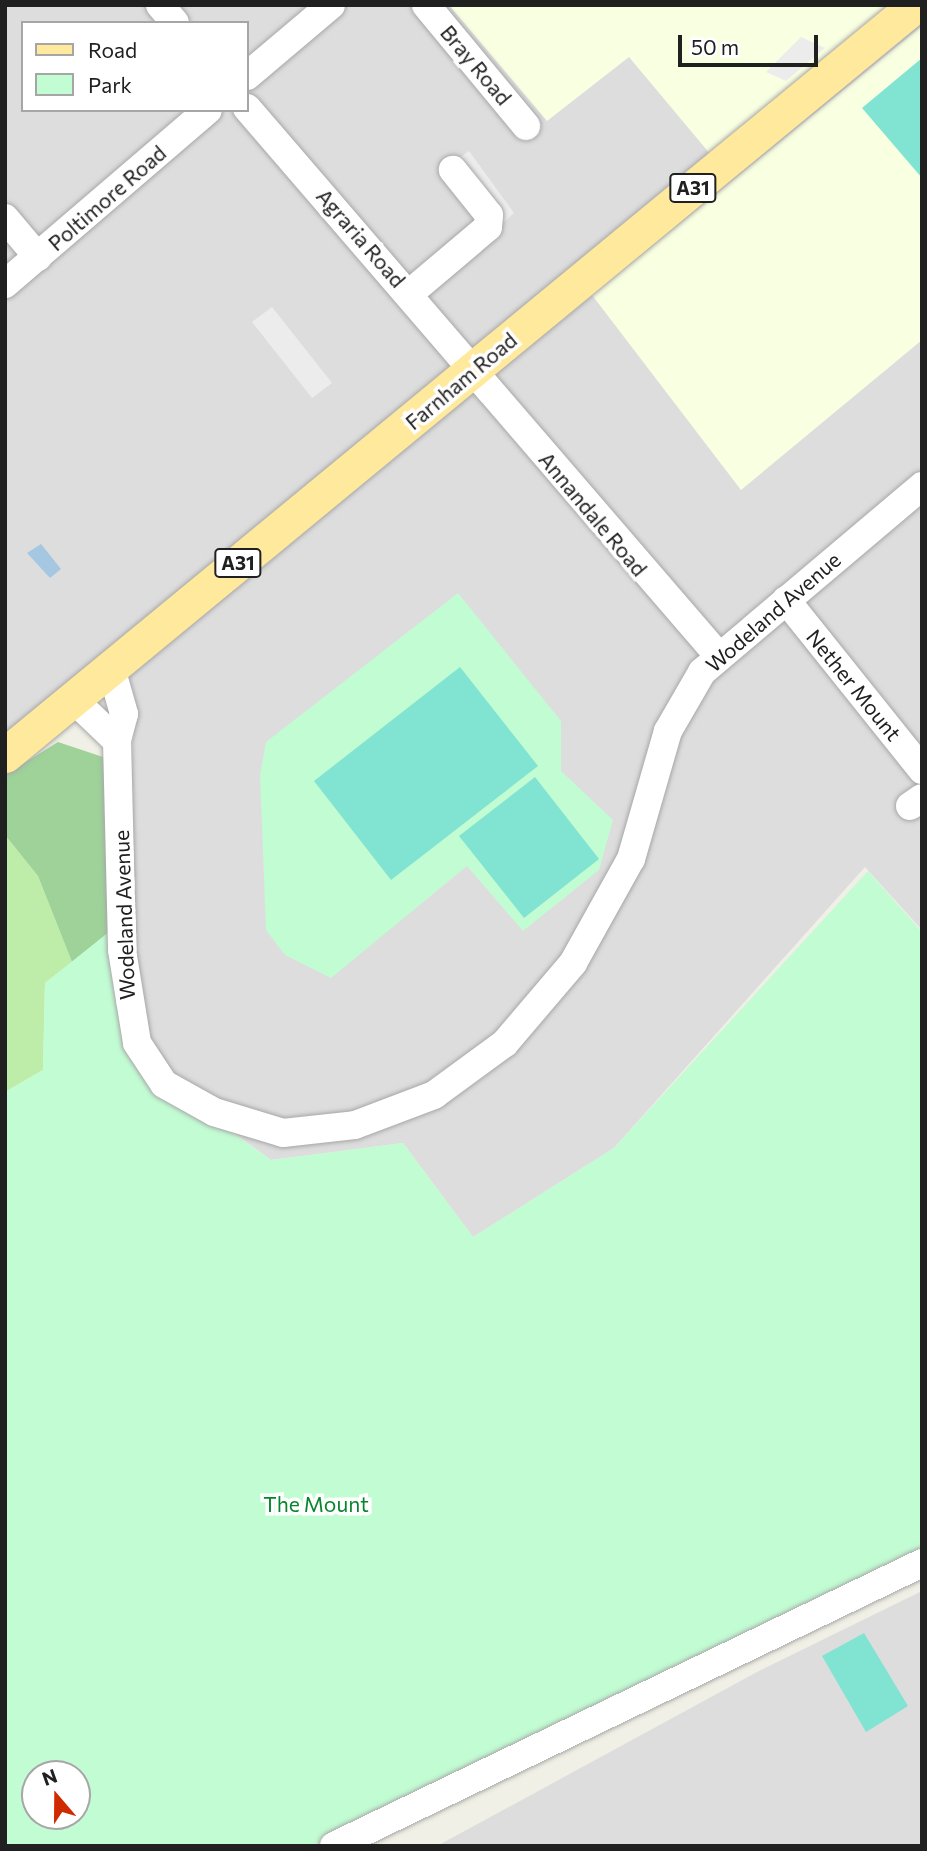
<!DOCTYPE html>
<html>
<head>
<meta charset="utf-8">
<style>
  body { margin:0 }
  #map { position:relative; width:927px; height:1851px; overflow:hidden; background:#f1f0e6; font-family:Commissioner,sans-serif }
  div>[style] { position:absolute }
  [style*='--x'] { left:calc(var(--x)*1px); top:calc(var(--y)*1px); width:calc(var(--w)*1px); rotate:calc(var(--a)*1deg) }
  .residential>* { inset:0; background:#dedddd }
  .education>* { inset:0; background:#f9ffe1 }
  .grass>* { inset:0; background:#beedaa }
  .forest>* { inset:0; background:#9ed299 }
  .park>* { inset:0; background:#c2fcd3 }
  .pitch>* { inset:0; background:#81e3d1 }
  .parking>* { inset:0; background:#ececec }
  .water>* { inset:0; background:#a5c7e1 }
  .roads { filter:drop-shadow(0 0 2px #a7a7a7) drop-shadow(0 0 2px #a7a7a7) }
  .minor>* { height:28px; margin:-14px; padding:0 14px; transform-origin:14px; border-radius:14px; background:#fff }
  .major>* { height:35px; margin:-17.5px; padding:0 17.5px; transform-origin:17.5px; border-radius:17.5px; background:#ffe99d }
  span { translate:-50% -50%; white-space:nowrap; text-align:center; line-height:1.15; -webkit-text-stroke:7px #fff; paint-order:stroke }
  .shield-label span { padding:2px 5px; background:#fff; border:2px solid; border-radius:5px; -webkit-text-stroke-width:0 }
  .shield-label { font-size:19px; color:#202020; font-weight:700 }
  .street-label { font-size:21px; color:#202020 }
  .park-label { font-size:21px; color:#06862b }
  .frame { position:absolute; inset:0; border:7px solid #202020; pointer-events:none }
  .legend { position:absolute; left:21px; top:21px; width:228px; height:91px; box-sizing:border-box; background:#fff; border:2px solid #a6a6a6; margin:0; padding:9px 12px; list-style:none; font-size:21px; color:#202020 }
  .legend li { display:flex; align-items:center; gap:14px; height:35px }
  .legend b { width:35px; border:2px solid #a6a6a6 }
  .north { position:absolute; left:21px; top:1760px; width:70px; height:70px; box-sizing:border-box; background:#fff; border:2px solid #a6a6a6; border-radius:50%; rotate:340deg; font-size:19px; font-weight:700; line-height:28px; text-align:center; color:#202020 }
  .north::after { content:''; display:block; margin:auto; width:24px; height:32px; background:#d02a00; clip-path:polygon(50% 0,100% 100%,50% 72%,0 100%) }
  .scale { position:absolute; left:678px; top:35px; width:140px; height:32px; box-sizing:border-box; border:4px solid #202020; border-top:0; padding-left:9px; font-size:21px; line-height:24px; white-space:nowrap; color:#202020; -webkit-text-stroke:5px #fff; paint-order:stroke }
</style>
</head>
<body>
<div id="map">
  <div class="residential">
    <i style="clip-path:polygon(evenodd,5px 5px,922px 5px,922px 930px,865px 867px,614px 1148px,473px 1237px,403px 1143px,271px 1160px,168px 1085px,140px 1044px,127px 921px,134px 712px,100px 661px,5px 737px,5px 5px,23px 23px,247px 23px,247px 110px,23px 110px,23px 23px)"></i>
    <i style="clip-path:polygon(922px 1591px,922px 1846px,437px 1846px,757px 1672px)"></i>
  </div>
  <div class="education">
    <i style="clip-path:polygon(449px 5px,889px 5px,711px 155px,629px 57px,547px 121px)"></i>
    <i style="clip-path:polygon(922px 26px,922px 340px,741px 490px,592px 295px)"></i>
  </div>
  <div class="grass">
    <i style="clip-path:polygon(5px 835px,38px 876px,72px 962px,45px 983px,43px 1070px,5px 1092px)"></i>
  </div>
  <div class="forest">
    <i style="clip-path:polygon(58px 742px,103px 757px,124px 920px,72px 962px,38px 876px,5px 835px,5px 775px)"></i>
  </div>
  <div class="park">
    <i style="clip-path:polygon(458px 593px,561px 721px,561px 771px,613px 820px,599px 870px,523px 931px,467px 866px,331px 978px,285px 955px,266px 930px,260px 775px,266px 742px)"></i>
    <i style="clip-path:polygon(evenodd,868px 871px,922px 932px,922px 1549px,312px 1846px,5px 1846px,5px 1092px,43px 1070px,45px 983px,124px 920px,122px 950px,164px 1084px,271px 1160px,403px 1143px,473px 1237px,614px 1148px,868px 871px,35px 1774px,77px 1774px,77px 1816px,35px 1816px,35px 1774px)"></i>
  </div>
  <div class="pitch">
    <i style="clip-path:polygon(922px 58px,922px 178px,862px 108px)"></i>
    <i style="clip-path:polygon(460px 667px,538px 766px,391px 880px,314px 781px)"></i>
    <i style="clip-path:polygon(535px 777px,599px 859px,524px 918px,459px 836px)"></i>
    <i style="clip-path:polygon(864px 1633px,908px 1706px,866px 1732px,822px 1656px)"></i>
  </div>
  <div class="parking">
    <i style="clip-path:polygon(801px 37px,825px 48px,786px 81px,766px 72px)"></i>
    <i style="clip-path:polygon(469px 151px,514px 213px,503px 223px,456px 160px)"></i>
    <i style="clip-path:polygon(272px 307px,332px 383px,312px 398px,252px 322px)"></i>
  </div>
  <div class="water">
    <i style="clip-path:polygon(41px 544px,61px 569px,50px 578px,27px 553px)"></i>
  </div>
  <div class="roads">
    <div class="minor">
      <i style="--x:160;--y:5;--w:23;--a:50"></i>
      <i style="--x:426;--y:5;--w:157;--a:50.4"></i>
      <i style="--x:247;--y:76;--w:110;--a:-40.2"></i>
      <i style="--x:247;--y:108;--w:720;--a:49.28"></i>
      <i style="--x:5;--y:218;--w:51;--a:49.8"></i>
      <i style="--x:5;--y:284;--w:267;--a:-40.6"></i>
      <i style="--x:410;--y:293;--w:102;--a:-40.2"></i>
      <i style="--x:488;--y:227;--w:12;--a:-85"></i>
      <i style="--x:489;--y:215;--w:58;--a:-128.7"></i>
      <i style="--x:786;--y:600;--w:218;--a:51.3"></i>
      <i style="--x:111;--y:668;--w:48;--a:74.2"></i>
      <i style="--x:124;--y:714;--w:28;--a:105"></i>
      <i style="--x:117;--y:741;--w:209;--a:88.6"></i>
      <i style="--x:122;--y:950;--w:94;--a:80.8"></i>
      <i style="--x:137;--y:1043;--w:49;--a:56.6"></i>
      <i style="--x:164;--y:1084;--w:57;--a:29.2"></i>
      <i style="--x:214;--y:1112;--w:72;--a:16.9"></i>
      <i style="--x:283;--y:1133;--w:72;--a:-6.3"></i>
      <i style="--x:355;--y:1125;--w:85;--a:-20.8"></i>
      <i style="--x:434;--y:1095;--w:88;--a:-36.2"></i>
      <i style="--x:505;--y:1043;--w:105;--a:-49.6"></i>
      <i style="--x:573;--y:963;--w:119;--a:-60.9"></i>
      <i style="--x:631;--y:859;--w:133;--a:-73.9"></i>
      <i style="--x:668;--y:731;--w:68;--a:-60"></i>
      <i style="--x:702;--y:672;--w:288;--a:-40.2"></i>
      <i style="--x:73;--y:699;--w:61;--a:43.7"></i>
      <i style="--x:910;--y:806;--w:14;--a:-34"></i>
      <i style="--x:334;--y:1846;--w:653;--a:-25.7"></i>
    </div>
    <div class="major">
      <i style="--x:5;--y:755;--w:1179;--a:-39.49"></i>
    </div>
  </div>
  <div class="shield-label">
    <span style="left:693px;top:188px">A31</span>
    <span style="left:238px;top:563px">A31</span>
  </div>
  <div class="street-label">
    <span style="left:476px;top:65px;rotate:50deg">Bray Road</span>
    <span style="left:107px;top:198px;rotate:-41deg">Poltimore Road</span>
    <span style="left:361px;top:238px;rotate:49deg">Agraria Road</span>
    <span style="left:461px;top:381px;rotate:-40deg">Farnham Road</span>
    <span style="left:593px;top:514px;rotate:50deg">Annandale Road</span>
    <span style="left:773px;top:612px;rotate:-41deg">Wodeland Avenue</span>
    <span style="left:854px;top:685px;rotate:51deg">Nether Mount</span>
    <span style="left:124px;top:915px;rotate:-92deg">Wodeland Avenue</span>
  </div>
  <div class="park-label">
    <span style="left:316px;top:1504px">The Mount</span>
  </div>
  <div class="frame"></div>
  <ul class="legend">
  <li><b style="height:9px;background:#ffe99d"></b>Road</li>
  <li><b style="height:19px;background:#c2fcd3"></b>Park</li>
  </ul>
  <div class="north">N</div>
  <div class="scale">50 m</div>
</div>
</body>
</html>
